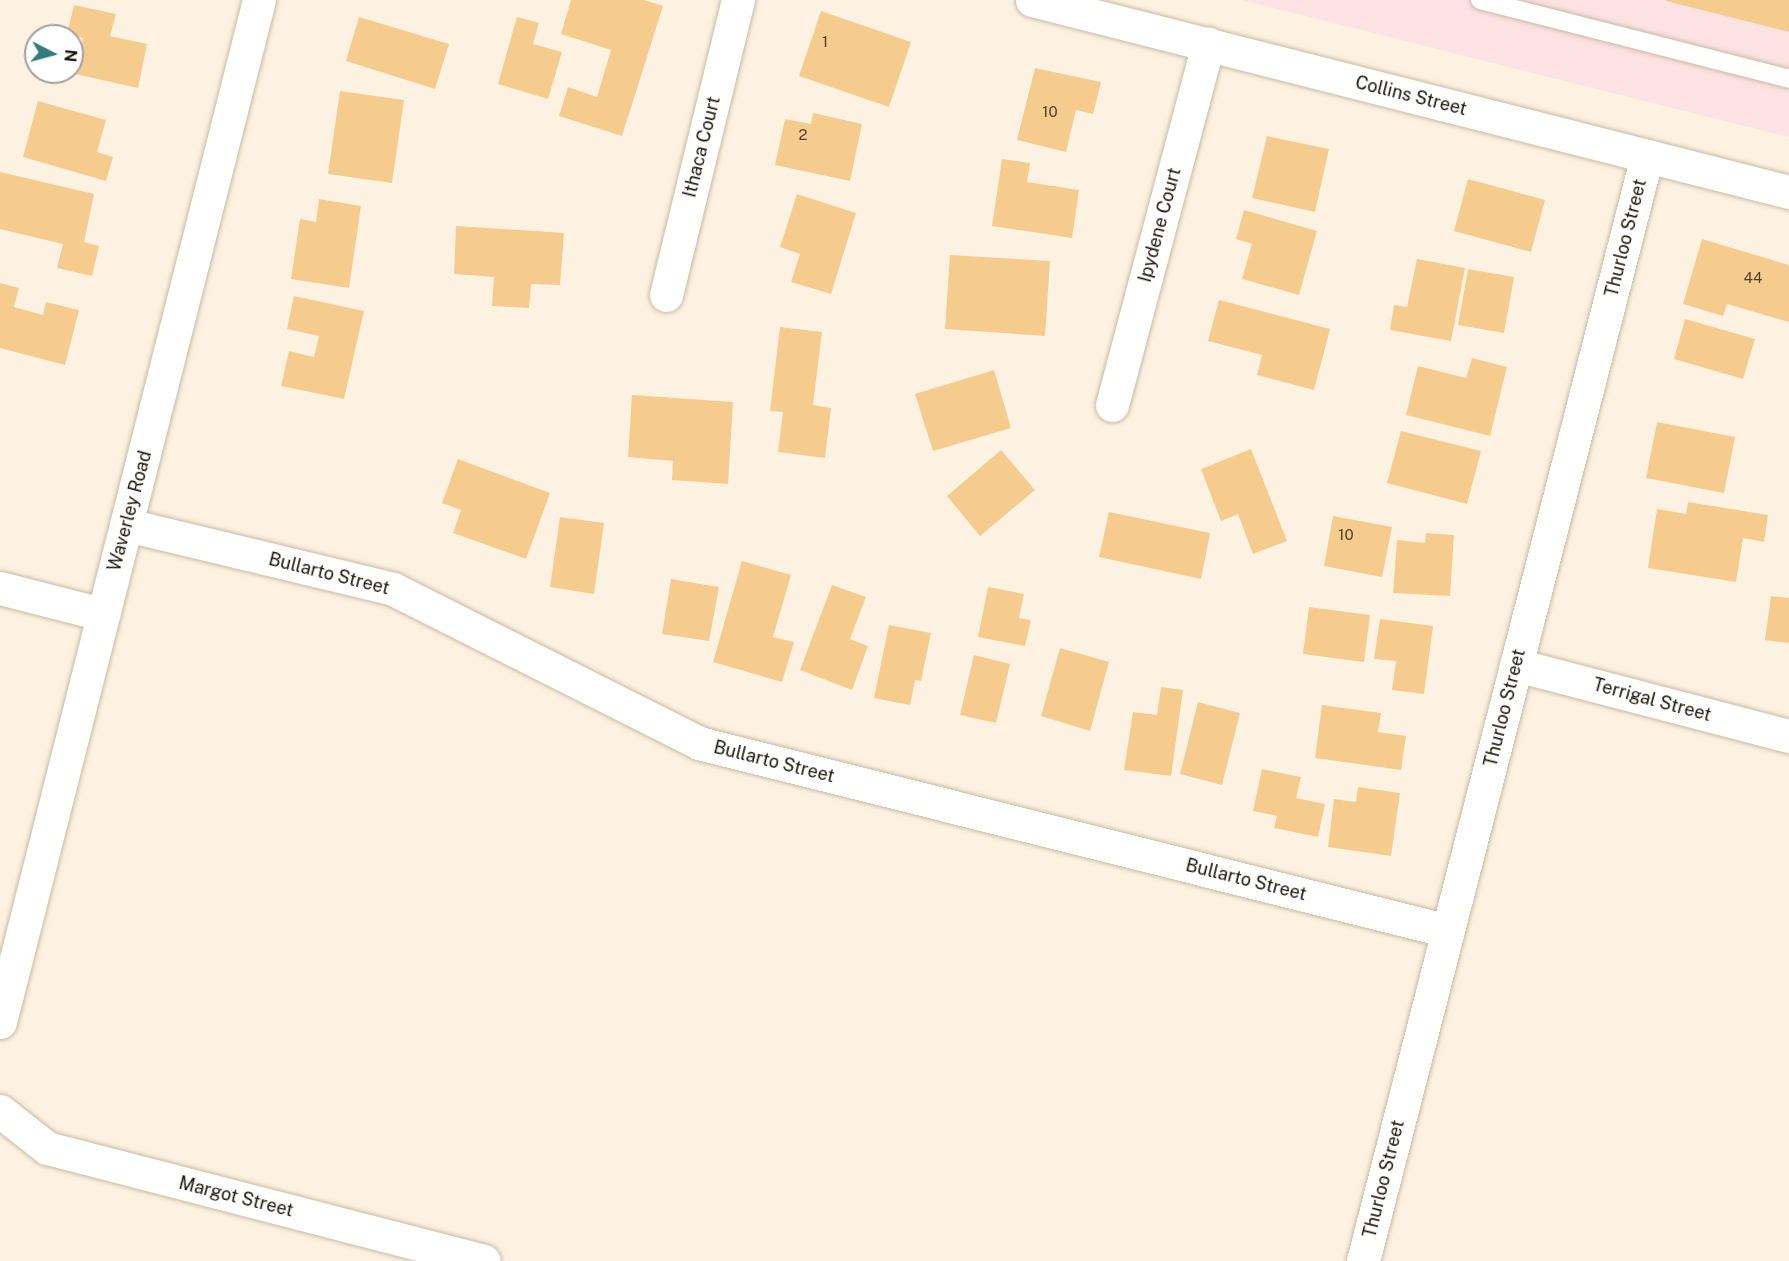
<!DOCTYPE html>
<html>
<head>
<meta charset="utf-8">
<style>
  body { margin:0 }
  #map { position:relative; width:1789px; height:1261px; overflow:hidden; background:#fdf2e2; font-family:"Public Sans",sans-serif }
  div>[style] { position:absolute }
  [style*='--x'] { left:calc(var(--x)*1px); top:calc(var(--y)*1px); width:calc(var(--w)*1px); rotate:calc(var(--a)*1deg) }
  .commercial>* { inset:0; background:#fde2e4 }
  .building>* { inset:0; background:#f6cb8e }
  .roads { filter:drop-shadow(0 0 2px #ccbaa2) drop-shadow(0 0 2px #ccbaa2) }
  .service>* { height:18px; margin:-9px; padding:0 9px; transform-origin:9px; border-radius:9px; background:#fff }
  .minor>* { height:33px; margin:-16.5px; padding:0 16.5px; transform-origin:16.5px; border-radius:16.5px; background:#fff }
  .primary>* { height:33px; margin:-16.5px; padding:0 16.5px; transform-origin:16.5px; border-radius:16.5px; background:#fff }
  span { translate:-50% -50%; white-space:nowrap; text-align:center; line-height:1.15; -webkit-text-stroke:4.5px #fff; paint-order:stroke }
  .number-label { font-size:15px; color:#50412b }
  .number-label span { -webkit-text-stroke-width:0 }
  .street-label { font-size:18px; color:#19130a }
  .north { position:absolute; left:24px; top:24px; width:60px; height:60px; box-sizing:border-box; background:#fff; border:2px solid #a3a19d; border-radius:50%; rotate:96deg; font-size:16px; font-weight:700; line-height:24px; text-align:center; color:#19130a }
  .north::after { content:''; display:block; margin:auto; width:21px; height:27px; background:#327b7f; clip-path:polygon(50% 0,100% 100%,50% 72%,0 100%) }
</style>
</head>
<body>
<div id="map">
  <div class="commercial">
    <i style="clip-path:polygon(1242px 0,1789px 0,1789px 137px)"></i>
  </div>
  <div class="building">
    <i style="clip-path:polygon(571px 0,644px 0,663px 6px,622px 136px,559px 116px,568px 87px,597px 97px,611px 50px,561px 34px)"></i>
    <i style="clip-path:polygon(1666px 0,1789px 0,1789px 32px,1666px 1px)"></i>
    <i style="clip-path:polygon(74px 5px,116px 14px,110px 36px,147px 44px,138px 88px,75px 74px,83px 38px,67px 35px)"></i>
    <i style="clip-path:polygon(821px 11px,911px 42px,889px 107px,799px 76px)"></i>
    <i style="clip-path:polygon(359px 17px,449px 44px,435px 89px,346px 61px)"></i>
    <i style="clip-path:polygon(517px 17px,539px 23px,533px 44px,562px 52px,548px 99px,498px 84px)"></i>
    <i style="clip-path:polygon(1035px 68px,1101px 82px,1093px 114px,1076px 110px,1066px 152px,1017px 140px)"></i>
    <i style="clip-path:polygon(340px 91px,404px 100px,392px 183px,328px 174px)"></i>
    <i style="clip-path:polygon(38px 101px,106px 120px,97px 152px,113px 157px,106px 181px,23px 157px)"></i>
    <i style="clip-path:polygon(813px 113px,862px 124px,850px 181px,775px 165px,785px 119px,811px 124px)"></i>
    <i style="clip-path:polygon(1267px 136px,1329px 149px,1315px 212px,1252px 198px)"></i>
    <i style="clip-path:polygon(1002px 159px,1030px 163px,1027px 182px,1079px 190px,1072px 238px,992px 226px)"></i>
    <i style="clip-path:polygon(0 172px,94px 194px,84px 242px,99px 246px,92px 276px,57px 268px,63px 244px,0 229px)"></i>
    <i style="clip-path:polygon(1468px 179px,1545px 200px,1531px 252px,1454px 231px)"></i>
    <i style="clip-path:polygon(797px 194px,856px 213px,831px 294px,791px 282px,800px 254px,780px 247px)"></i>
    <i style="clip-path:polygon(319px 199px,361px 206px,349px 288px,291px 279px,300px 219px,316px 222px)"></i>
    <i style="clip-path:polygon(1244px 210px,1317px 231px,1299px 295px,1242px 279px,1252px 244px,1236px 239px)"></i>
    <i style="clip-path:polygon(456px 226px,564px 233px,560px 285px,531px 284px,529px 308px,492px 306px,494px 277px,454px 274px)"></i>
    <i style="clip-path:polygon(1702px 239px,1789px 265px,1789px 322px,1727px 304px,1723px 316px,1683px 304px)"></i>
    <i style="clip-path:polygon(950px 255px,1050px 261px,1045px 336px,945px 329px)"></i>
    <i style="clip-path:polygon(1417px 259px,1465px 268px,1451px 341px,1390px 330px,1394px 305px,1407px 307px)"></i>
    <i style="clip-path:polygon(1468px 269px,1514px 277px,1504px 333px,1458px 325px)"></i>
    <i style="clip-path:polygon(0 283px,19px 288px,14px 307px,43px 315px,46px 302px,79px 310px,65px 365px,0 348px)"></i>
    <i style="clip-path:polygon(294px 296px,364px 311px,344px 399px,281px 386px,289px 351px,314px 357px,319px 336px,287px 329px)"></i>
    <i style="clip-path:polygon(1219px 300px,1330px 329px,1314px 390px,1257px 375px,1262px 355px,1208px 341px)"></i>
    <i style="clip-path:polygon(1685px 319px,1755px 339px,1743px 379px,1674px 359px)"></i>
    <i style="clip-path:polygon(780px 327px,822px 332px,813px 405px,831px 408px,825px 458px,778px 452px,783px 412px,770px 411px)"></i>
    <i style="clip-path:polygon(1472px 358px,1507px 367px,1490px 436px,1406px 415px,1418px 366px,1466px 378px)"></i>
    <i style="clip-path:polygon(994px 370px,1011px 428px,933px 451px,915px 394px)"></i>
    <i style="clip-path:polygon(632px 395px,733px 402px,728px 484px,672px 480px,673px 461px,628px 457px)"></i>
    <i style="clip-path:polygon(1657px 422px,1735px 437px,1724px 493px,1646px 478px)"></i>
    <i style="clip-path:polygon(1401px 431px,1481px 451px,1467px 504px,1387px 483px)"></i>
    <i style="clip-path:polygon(1251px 449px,1287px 541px,1253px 554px,1238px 514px,1221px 521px,1201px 469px)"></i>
    <i style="clip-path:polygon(1001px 450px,1035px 490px,980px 536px,947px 496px)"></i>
    <i style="clip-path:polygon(458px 459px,550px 493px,526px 559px,453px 533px,461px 510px,442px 503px)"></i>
    <i style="clip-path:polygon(1688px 502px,1768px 515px,1764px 542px,1743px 538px,1736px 582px,1648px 568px,1657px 509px,1686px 514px)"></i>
    <i style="clip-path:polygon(1109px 512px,1210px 533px,1201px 579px,1099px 557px)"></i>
    <i style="clip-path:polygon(1333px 516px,1392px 527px,1382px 577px,1324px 566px)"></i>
    <i style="clip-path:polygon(560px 517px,604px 523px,594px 594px,550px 587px)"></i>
    <i style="clip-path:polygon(1426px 533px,1454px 535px,1450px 596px,1393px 593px,1397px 540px,1425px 543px)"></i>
    <i style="clip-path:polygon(742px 561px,791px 575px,773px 637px,794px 642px,782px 682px,713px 662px)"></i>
    <i style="clip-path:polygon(671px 579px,719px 587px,709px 641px,662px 634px)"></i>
    <i style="clip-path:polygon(832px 585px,866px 597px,850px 639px,868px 646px,852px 690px,800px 670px)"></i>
    <i style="clip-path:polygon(988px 587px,1024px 594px,1019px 618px,1031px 620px,1025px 646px,978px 637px)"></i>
    <i style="clip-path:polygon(1771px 596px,1789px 598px,1789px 643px,1765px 640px)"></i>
    <i style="clip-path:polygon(1309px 607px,1370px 615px,1364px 662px,1303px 654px)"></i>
    <i style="clip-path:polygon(1380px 619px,1433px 626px,1424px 694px,1392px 690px,1396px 661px,1374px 659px)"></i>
    <i style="clip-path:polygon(889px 625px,931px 633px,921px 681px,915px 680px,910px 705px,874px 698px)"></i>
    <i style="clip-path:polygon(1060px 648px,1109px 662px,1090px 731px,1041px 716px)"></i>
    <i style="clip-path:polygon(974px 655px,1010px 664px,996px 723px,960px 715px)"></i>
    <i style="clip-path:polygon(1161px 687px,1183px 690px,1171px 776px,1124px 770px,1133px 712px,1157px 715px)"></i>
    <i style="clip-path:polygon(1198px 702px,1240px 713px,1222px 785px,1180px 774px)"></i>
    <i style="clip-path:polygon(1322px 705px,1381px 713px,1378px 732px,1406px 736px,1401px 770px,1315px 758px)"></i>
    <i style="clip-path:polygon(1262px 769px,1301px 777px,1296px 798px,1325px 804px,1318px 837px,1274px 828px,1277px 816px,1253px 811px)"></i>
    <i style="clip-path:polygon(1358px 787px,1400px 793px,1391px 856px,1328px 847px,1334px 799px,1356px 802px)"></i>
  </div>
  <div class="roads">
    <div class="service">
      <i style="--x:1480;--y:0;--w:319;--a:14.3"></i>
    </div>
    <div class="minor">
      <i style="--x:1032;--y:0;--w:781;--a:14.23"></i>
      <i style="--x:666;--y:295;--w:304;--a:-76.3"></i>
      <i style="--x:1112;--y:405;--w:374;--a:-75.1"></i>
      <i style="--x:127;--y:525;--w:274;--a:13.5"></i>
      <i style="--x:393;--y:589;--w:343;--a:26.7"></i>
      <i style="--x:699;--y:743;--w:772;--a:14.09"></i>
      <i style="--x:0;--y:588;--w:105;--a:14.3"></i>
      <i style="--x:1516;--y:665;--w:282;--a:14.6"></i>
      <i style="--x:0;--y:1111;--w:60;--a:38.2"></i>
      <i style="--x:47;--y:1148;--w:451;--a:14.5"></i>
      <i style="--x:1363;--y:1261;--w:1141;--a:-75.59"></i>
    </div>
    <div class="primary">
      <i style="--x:0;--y:1022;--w:1054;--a:-75.78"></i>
    </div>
  </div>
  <div class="number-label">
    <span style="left:825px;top:42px">1</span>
    <span style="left:1050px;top:112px">10</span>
    <span style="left:803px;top:135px">2</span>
    <span style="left:1753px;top:278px">44</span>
    <span style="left:1346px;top:535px">10</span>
  </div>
  <div class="street-label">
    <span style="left:1411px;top:96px;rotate:14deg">Collins Street</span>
    <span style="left:702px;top:147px;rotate:-76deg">Ithaca Court</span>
    <span style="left:1160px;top:225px;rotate:-75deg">Ipydene Court</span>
    <span style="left:1626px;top:238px;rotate:-76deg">Thurloo Street</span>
    <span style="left:130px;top:511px;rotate:-75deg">Waverley Road</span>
    <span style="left:329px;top:574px;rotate:14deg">Bullarto Street</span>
    <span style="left:1652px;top:700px;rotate:15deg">Terrigal Street</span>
    <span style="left:1505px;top:708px;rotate:-76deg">Thurloo Street</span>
    <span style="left:774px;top:762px;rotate:14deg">Bullarto Street</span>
    <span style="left:1246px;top:880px;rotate:14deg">Bullarto Street</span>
    <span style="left:1384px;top:1179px;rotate:-76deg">Thurloo Street</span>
    <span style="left:236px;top:1197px;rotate:14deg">Margot Street</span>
  </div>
  <div class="north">N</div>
</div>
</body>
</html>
